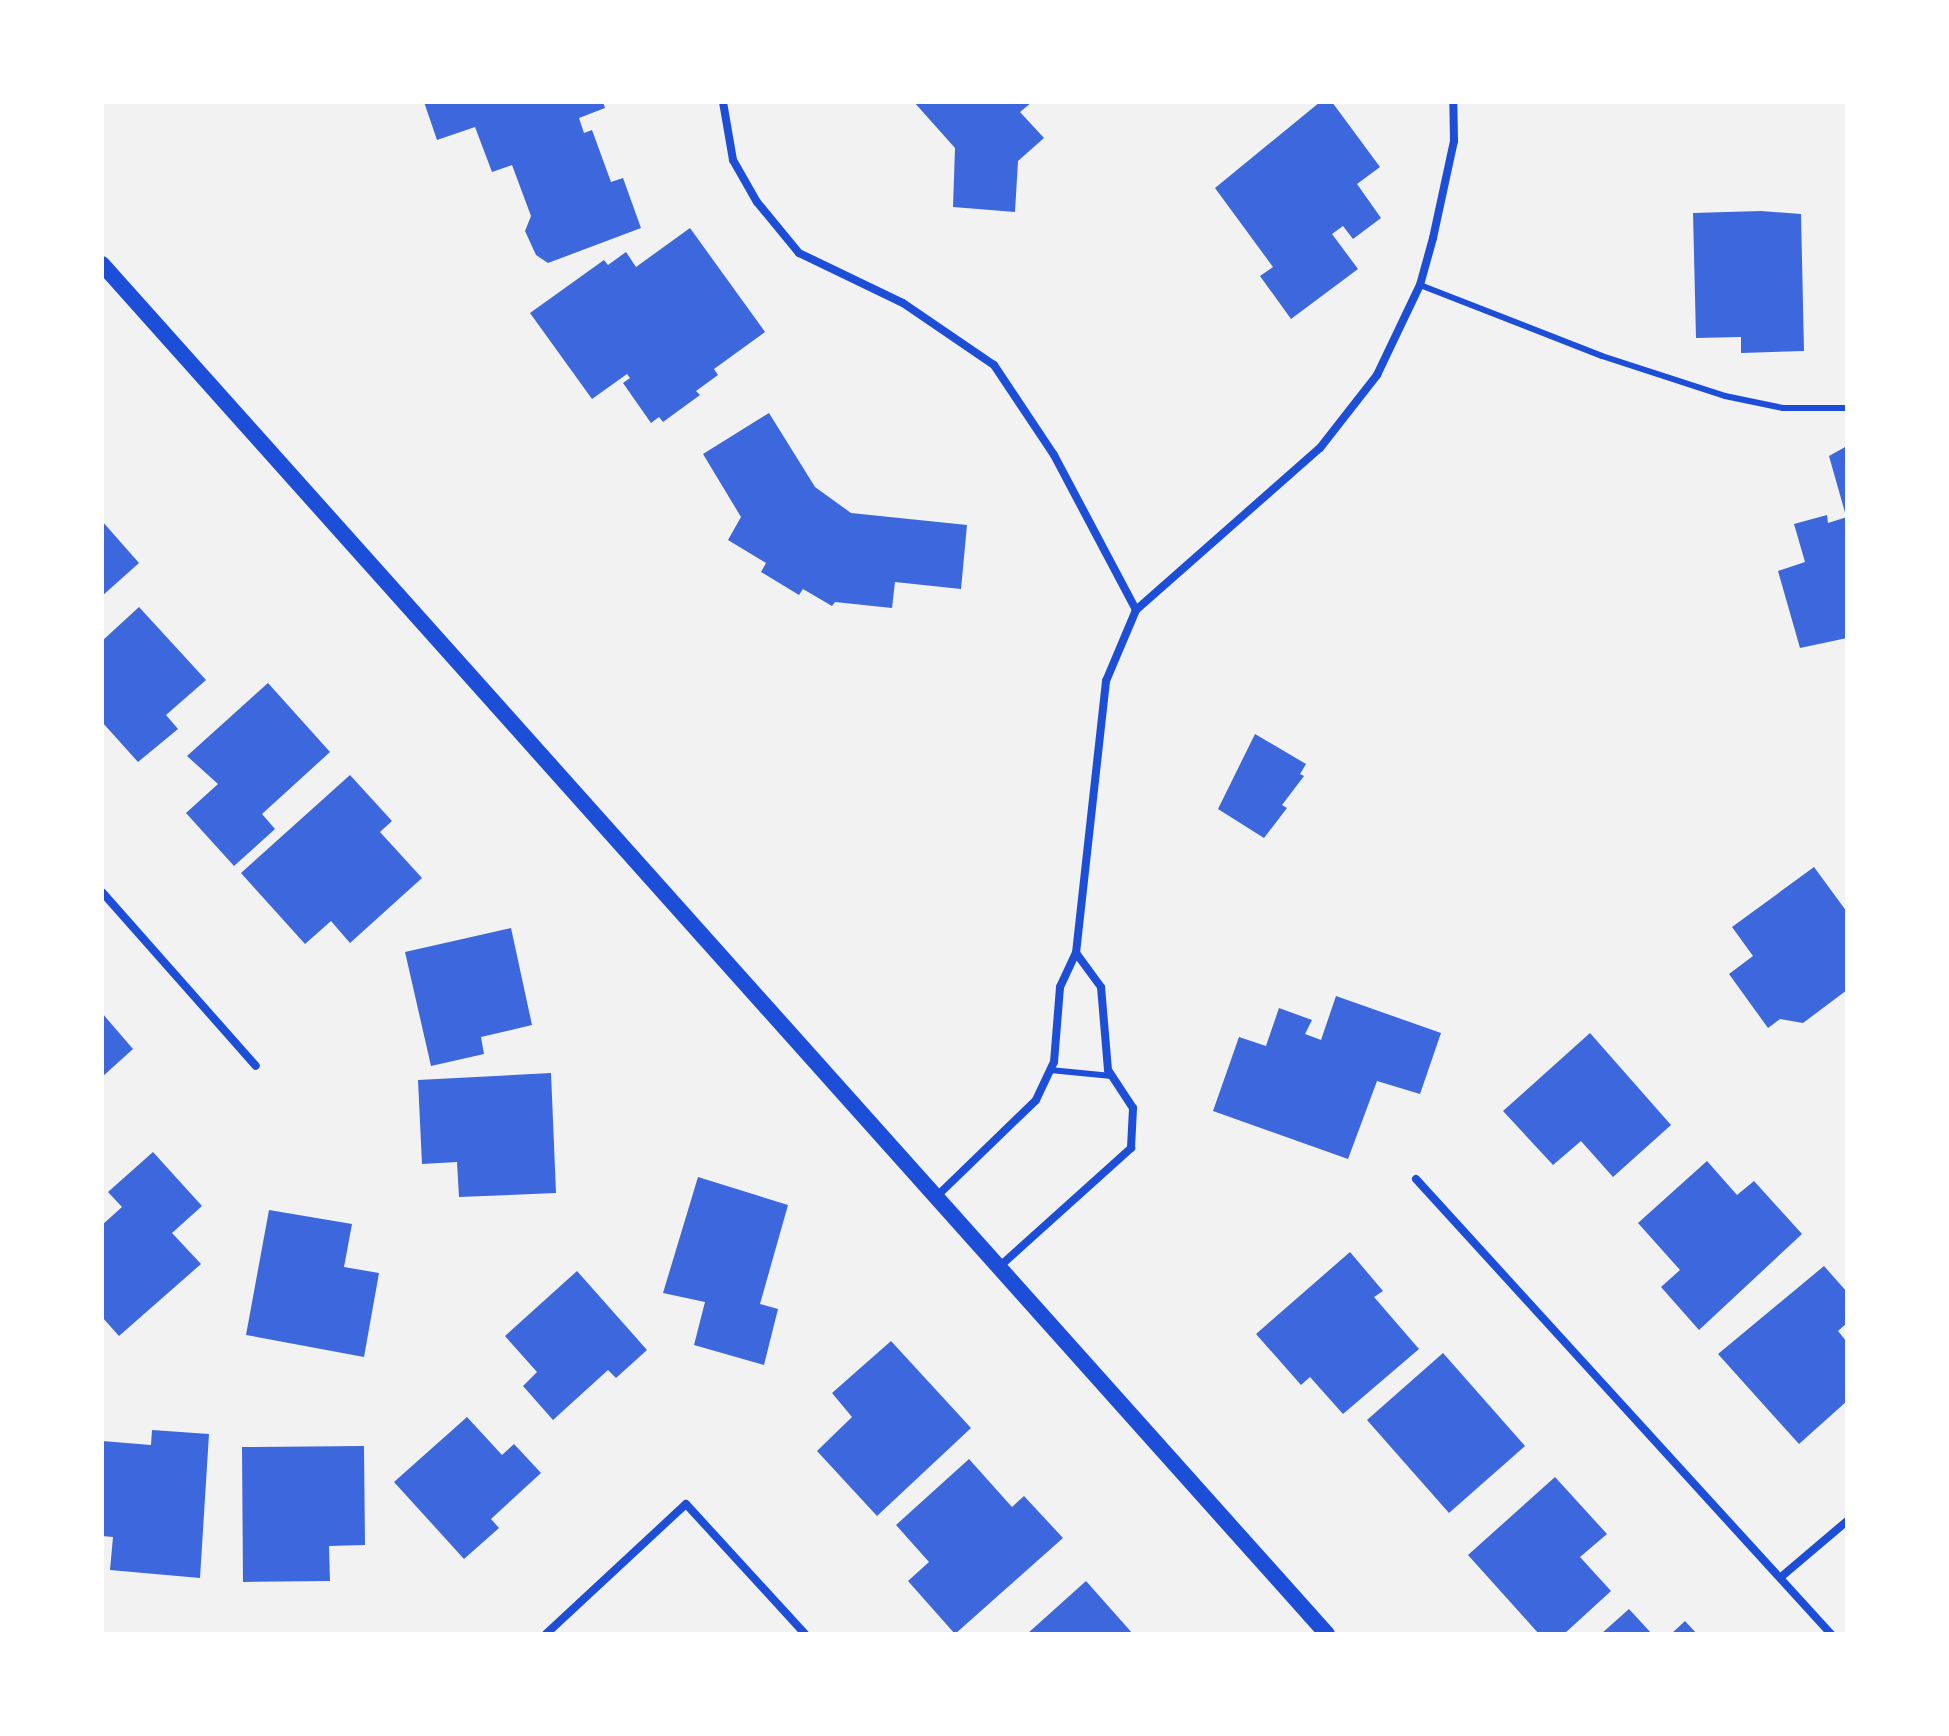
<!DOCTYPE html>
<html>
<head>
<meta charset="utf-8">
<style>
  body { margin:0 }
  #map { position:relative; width:1949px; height:1736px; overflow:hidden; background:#f2f2f2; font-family:Figtree,sans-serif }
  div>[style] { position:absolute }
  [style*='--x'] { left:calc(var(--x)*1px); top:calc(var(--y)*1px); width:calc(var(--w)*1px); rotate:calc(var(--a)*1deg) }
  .building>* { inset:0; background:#3d67dc }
  .service>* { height:6px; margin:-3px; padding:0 3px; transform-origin:3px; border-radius:3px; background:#1d4ed8 }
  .minor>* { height:8px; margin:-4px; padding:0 4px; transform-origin:4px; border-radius:4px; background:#1d4ed8 }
  .secondary>* { height:16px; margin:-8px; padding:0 8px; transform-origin:8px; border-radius:8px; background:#1d4ed8 }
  span { translate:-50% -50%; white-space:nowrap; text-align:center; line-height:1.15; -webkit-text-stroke:6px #fff; paint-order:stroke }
  .frame { position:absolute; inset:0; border:104px solid #fff; pointer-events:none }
</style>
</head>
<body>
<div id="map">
  <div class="building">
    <i style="clip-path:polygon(424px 102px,603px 102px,605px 108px,579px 118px,584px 133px,592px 130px,611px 182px,623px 178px,641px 228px,548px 263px,536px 255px,525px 231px,531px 216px,512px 165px,492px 172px,475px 127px,437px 140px)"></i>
    <i style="clip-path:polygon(914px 102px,1032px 102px,1020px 112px,1044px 138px,1018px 161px,1015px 212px,953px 207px,955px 148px)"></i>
    <i style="clip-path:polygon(1320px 102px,1332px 102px,1380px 167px,1357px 184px,1381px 218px,1353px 239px,1343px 226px,1332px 234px,1358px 269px,1291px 319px,1260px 276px,1273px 267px,1215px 188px)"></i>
    <i style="clip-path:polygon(1761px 211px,1801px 214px,1804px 351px,1741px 353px,1741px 337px,1696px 338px,1693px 213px)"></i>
    <i style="clip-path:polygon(690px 228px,765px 332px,714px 369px,718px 375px,696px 391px,700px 395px,663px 422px,659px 417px,651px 423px,623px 383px,630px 378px,627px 374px,592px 399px,530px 313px,604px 260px,608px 265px,626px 252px,636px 267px)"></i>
    <i style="clip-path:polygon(769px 413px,815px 487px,851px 513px,967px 525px,961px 589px,895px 582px,892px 608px,835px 602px,832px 606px,803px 589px,799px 595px,761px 572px,766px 563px,728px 540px,741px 517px,703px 454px)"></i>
    <i style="clip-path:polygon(1847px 446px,1847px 516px,1846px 516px,1829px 456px)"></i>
    <i style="clip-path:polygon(1827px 515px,1828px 523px,1847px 517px,1847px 638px,1800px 648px,1778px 571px,1805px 562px,1794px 524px)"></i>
    <i style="clip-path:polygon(102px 521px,139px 563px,102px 596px)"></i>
    <i style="clip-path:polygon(139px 607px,206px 680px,166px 715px,178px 729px,138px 762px,102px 722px,102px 641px)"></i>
    <i style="clip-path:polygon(268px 683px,330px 752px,262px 814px,275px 829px,234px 866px,186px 813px,218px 784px,187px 756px)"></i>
    <i style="clip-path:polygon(1255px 734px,1306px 764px,1300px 774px,1304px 776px,1282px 805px,1287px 808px,1264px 838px,1218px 809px)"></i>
    <i style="clip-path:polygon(350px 775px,392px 821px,380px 832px,422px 878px,350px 943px,331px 921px,305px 944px,241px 873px)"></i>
    <i style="clip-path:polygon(1814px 867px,1847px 912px,1847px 990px,1803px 1023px,1780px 1019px,1768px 1028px,1729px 974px,1753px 956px,1732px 927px)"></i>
    <i style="clip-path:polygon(511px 928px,532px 1025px,481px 1037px,484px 1054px,431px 1066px,405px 952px)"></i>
    <i style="clip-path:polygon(1336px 996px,1441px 1033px,1420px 1094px,1377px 1081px,1348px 1159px,1213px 1111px,1239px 1037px,1266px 1046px,1279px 1008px,1312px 1020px,1305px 1034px,1321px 1040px)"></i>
    <i style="clip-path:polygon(102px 1013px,133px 1049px,102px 1077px)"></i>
    <i style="clip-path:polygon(1590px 1033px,1671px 1125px,1613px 1177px,1581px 1141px,1553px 1165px,1503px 1111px)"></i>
    <i style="clip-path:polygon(551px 1073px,556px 1193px,459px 1197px,457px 1162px,422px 1164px,418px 1080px)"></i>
    <i style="clip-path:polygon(153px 1152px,202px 1206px,172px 1233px,201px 1264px,119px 1336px,102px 1317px,102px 1225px,122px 1207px,108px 1192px)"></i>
    <i style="clip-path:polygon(1707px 1161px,1737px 1195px,1754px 1181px,1802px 1234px,1699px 1330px,1661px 1287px,1680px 1270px,1638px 1223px)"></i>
    <i style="clip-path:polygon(698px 1177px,788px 1205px,760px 1304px,778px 1309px,764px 1365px,694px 1345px,705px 1302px,663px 1293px)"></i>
    <i style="clip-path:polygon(269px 1210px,352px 1224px,344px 1267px,379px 1273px,364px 1357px,246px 1335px)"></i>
    <i style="clip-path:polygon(1350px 1252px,1383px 1291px,1374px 1297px,1419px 1349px,1343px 1414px,1310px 1377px,1301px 1385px,1256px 1334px)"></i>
    <i style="clip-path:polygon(1824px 1266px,1847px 1292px,1847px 1323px,1838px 1331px,1847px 1342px,1847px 1401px,1799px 1444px,1718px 1354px)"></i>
    <i style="clip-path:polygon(577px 1271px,647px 1350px,616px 1378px,608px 1370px,553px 1420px,523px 1386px,537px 1372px,505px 1336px)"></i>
    <i style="clip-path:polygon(891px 1341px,971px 1428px,877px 1516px,817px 1451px,852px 1417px,832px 1393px)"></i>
    <i style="clip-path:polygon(1443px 1353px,1525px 1446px,1449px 1513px,1367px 1420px)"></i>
    <i style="clip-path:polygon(467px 1417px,502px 1455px,514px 1444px,541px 1473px,491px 1519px,499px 1528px,464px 1559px,394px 1482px)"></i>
    <i style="clip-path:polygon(152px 1430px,209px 1434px,200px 1578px,110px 1570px,113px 1537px,102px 1536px,102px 1441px,151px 1445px)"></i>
    <i style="clip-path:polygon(364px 1446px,365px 1545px,329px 1546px,330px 1581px,243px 1582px,242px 1447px)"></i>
    <i style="clip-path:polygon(969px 1459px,1012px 1507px,1024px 1496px,1063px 1538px,955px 1634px,908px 1581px,929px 1562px,896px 1525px)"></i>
    <i style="clip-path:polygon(1555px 1477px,1607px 1534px,1580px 1557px,1611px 1591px,1564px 1634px,1539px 1634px,1468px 1555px)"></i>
    <i style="clip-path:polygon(1086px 1581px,1133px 1634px,1027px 1634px)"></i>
    <i style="clip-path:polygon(1629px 1609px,1652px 1634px,1601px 1634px)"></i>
    <i style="clip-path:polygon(1685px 1621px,1697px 1634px,1671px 1634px)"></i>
  </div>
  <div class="service">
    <i style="--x:1420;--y:285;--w:195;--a:21.3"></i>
    <i style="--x:1602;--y:356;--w:129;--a:18"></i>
    <i style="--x:1725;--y:396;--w:59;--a:11.7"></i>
    <i style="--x:1783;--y:408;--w:64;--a:0"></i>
    <i style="--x:1050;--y:1070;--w:62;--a:5.5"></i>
  </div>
  <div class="minor">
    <i style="--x:723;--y:102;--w:59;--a:80.2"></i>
    <i style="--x:733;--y:160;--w:48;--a:60.3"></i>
    <i style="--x:757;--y:202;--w:66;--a:50.5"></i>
    <i style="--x:799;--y:253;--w:115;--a:25.7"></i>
    <i style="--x:903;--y:303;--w:110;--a:34.3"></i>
    <i style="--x:994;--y:365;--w:108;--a:56.3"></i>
    <i style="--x:1054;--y:455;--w:175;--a:62.1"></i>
    <i style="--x:102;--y:892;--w:232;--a:48.5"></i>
    <i style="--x:1416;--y:1179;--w:616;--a:47.63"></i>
    <i style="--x:936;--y:1197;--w:139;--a:-44.1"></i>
    <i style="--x:1036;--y:1100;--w:42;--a:-64.7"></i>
    <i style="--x:1054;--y:1062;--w:75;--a:-85.4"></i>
    <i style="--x:1060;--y:987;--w:38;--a:-65"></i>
    <i style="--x:1076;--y:953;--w:274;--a:-83.7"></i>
    <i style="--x:1106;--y:681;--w:77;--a:-67.1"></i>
    <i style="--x:1136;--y:610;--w:245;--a:-41.4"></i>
    <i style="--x:1320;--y:448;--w:93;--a:-52"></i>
    <i style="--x:1377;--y:375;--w:100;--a:-64.5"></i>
    <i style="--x:1420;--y:285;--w:49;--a:-74.5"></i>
    <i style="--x:1433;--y:238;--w:99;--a:-77.8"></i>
    <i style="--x:1454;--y:141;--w:39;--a:-91"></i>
    <i style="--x:999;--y:1267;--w:178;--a:-42"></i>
    <i style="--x:1131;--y:1148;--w:40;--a:-87.1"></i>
    <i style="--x:1133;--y:1108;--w:45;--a:-123.3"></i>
    <i style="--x:1108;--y:1070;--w:83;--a:-94.8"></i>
    <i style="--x:1101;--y:987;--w:42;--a:-126.3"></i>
    <i style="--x:1781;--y:1577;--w:87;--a:-40.3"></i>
    <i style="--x:546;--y:1634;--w:191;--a:-42.9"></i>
    <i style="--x:686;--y:1504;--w:176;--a:47.5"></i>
  </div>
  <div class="secondary">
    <i style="--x:102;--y:264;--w:1838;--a:48.2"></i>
  </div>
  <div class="frame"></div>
</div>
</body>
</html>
